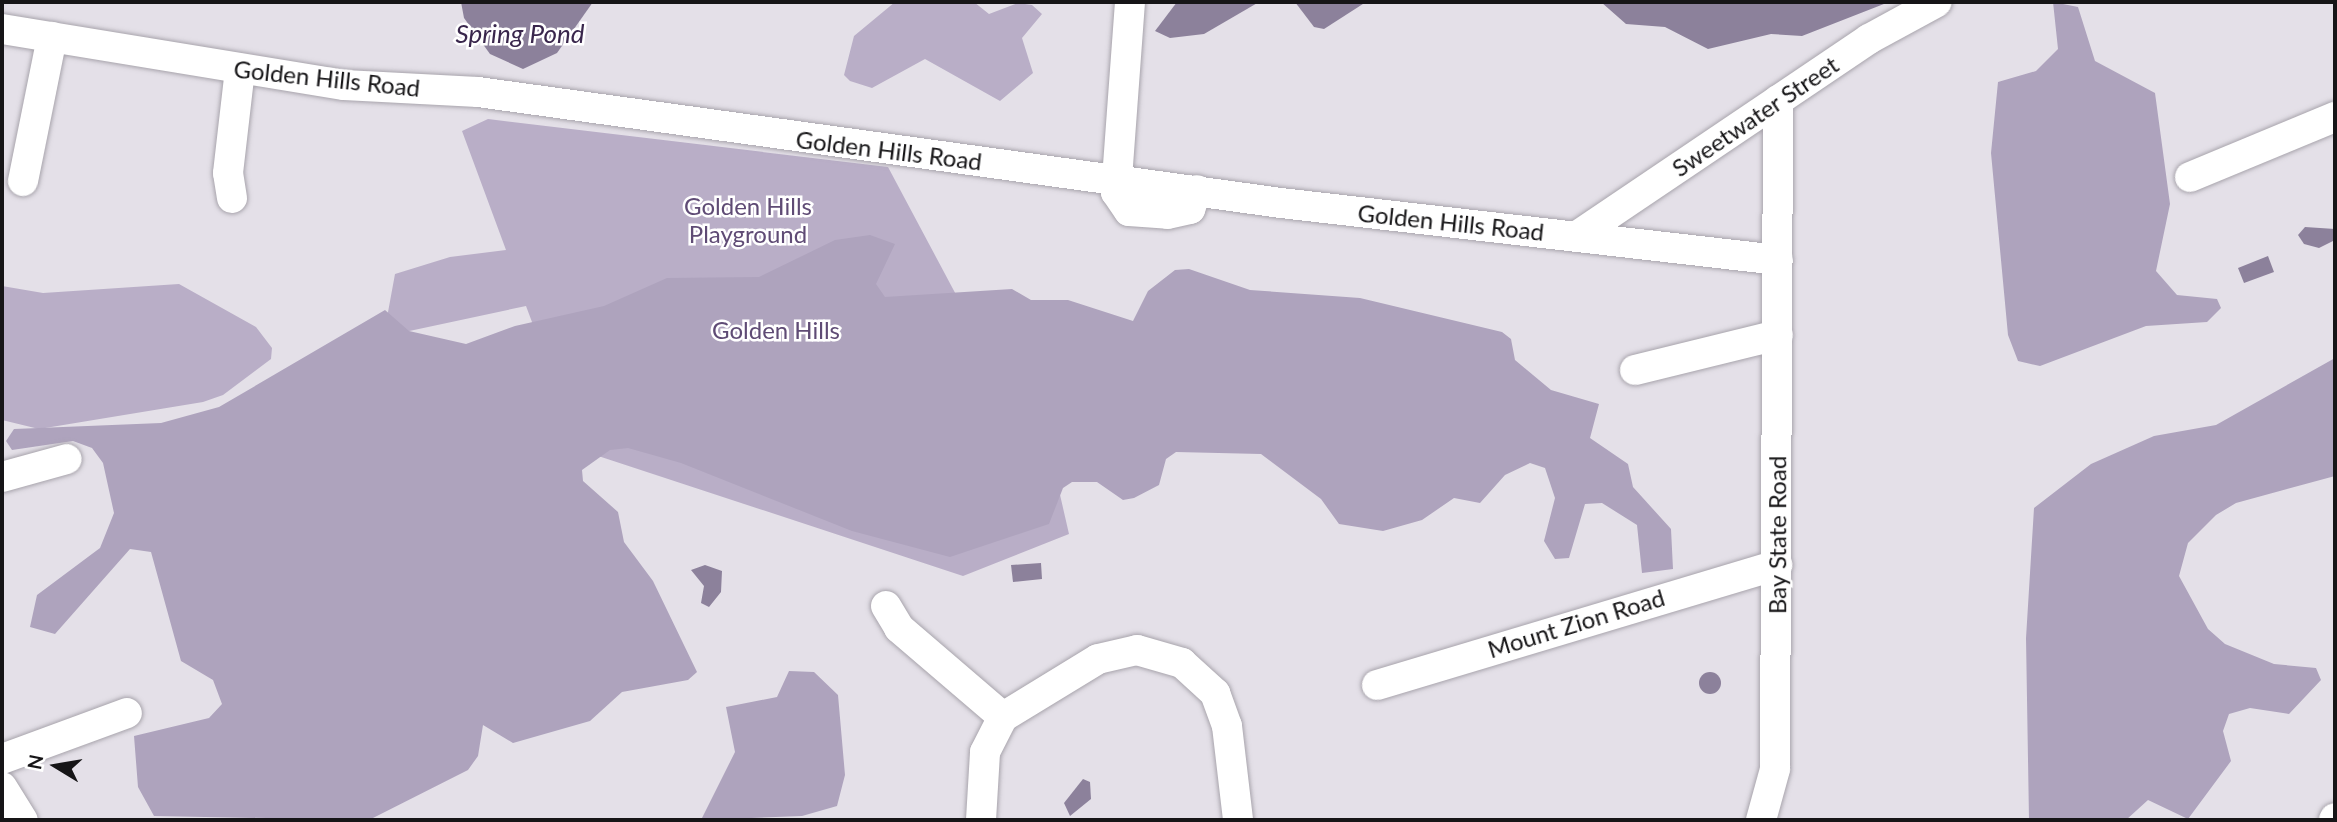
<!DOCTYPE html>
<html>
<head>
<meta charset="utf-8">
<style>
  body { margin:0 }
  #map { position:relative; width:2337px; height:822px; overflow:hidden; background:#e4e0e8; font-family:Lato,sans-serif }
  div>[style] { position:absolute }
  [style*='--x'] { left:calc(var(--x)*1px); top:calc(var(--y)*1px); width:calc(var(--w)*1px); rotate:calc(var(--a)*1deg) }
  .green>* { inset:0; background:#b9aec7 }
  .forest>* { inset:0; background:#aea3bd }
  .water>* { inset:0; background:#8c819b }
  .round { border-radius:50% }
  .roads { filter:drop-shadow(0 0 2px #a8a4ac) drop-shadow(0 0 2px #a8a4ac) }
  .minor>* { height:30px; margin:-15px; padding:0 15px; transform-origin:15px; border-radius:15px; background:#fff }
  span { translate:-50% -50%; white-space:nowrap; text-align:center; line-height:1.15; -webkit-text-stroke:5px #fff; paint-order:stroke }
  .street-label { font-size:24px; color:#161517 }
  .park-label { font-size:24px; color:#5f4b75 }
  .water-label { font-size:26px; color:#39264c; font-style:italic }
  .frame { position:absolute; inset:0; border:4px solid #161517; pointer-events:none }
  .north { position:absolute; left:21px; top:731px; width:70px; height:70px; -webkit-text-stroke:5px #fff; paint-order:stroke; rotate:281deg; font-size:19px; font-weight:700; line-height:28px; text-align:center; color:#161517 }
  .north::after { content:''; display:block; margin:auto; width:24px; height:32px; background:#161517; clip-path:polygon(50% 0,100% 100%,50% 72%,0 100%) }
</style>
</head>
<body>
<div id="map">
  <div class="green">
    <i style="clip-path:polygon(895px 2px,974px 2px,989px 14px,1018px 3px,1032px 5px,1042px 14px,1022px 38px,1033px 73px,1000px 101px,925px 59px,872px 88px,850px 81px,844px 75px,854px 36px)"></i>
    <i style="clip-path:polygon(488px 119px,888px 167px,1058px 486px,1069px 534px,963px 576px,580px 450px,526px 306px,400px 333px,386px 323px,395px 274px,450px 257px,506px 250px,462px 131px)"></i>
    <i style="clip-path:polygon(179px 284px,256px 327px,272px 348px,271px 359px,223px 395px,203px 402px,39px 429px,2px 420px,2px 286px,43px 293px)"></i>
  </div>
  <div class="forest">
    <i style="clip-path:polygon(2053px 2px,2078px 7px,2095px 61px,2155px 93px,2170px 204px,2156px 271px,2177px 295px,2217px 299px,2221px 308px,2207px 322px,2146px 326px,2040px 366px,2018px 361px,2008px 335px,1991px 153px,1998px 82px,2036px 71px,2058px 49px)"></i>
    <i style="clip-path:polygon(870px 235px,895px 244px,876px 284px,885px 297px,1012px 289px,1031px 300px,1068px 300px,1133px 321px,1148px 291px,1175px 270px,1189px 269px,1250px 290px,1360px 298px,1502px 332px,1511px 339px,1515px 360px,1551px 390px,1599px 404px,1590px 438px,1628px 464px,1633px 487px,1671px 529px,1673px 569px,1642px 573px,1637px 525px,1602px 503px,1585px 504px,1569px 558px,1555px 559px,1544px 541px,1555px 498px,1545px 468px,1530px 463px,1505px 475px,1480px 503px,1454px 498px,1422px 520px,1383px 531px,1339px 524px,1321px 499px,1261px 454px,1176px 452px,1166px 459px,1159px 485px,1134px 498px,1123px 500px,1097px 482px,1072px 482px,1063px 488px,1049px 524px,950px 557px,852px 531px,681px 463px,628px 448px,610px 450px,582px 470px,583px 481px,618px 512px,624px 542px,653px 581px,697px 672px,688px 680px,622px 692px,590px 721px,513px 743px,483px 725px,478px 756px,468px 770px,369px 820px,154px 816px,138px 787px,134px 736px,209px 718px,222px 704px,213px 680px,181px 661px,151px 552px,130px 549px,55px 634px,30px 627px,37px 595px,100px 548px,114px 513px,103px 463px,92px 448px,73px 441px,12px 450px,6px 441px,14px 429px,161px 423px,219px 407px,385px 310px,409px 331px,466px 344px,515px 326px,604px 306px,667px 278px,759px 277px,835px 240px)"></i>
    <i style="clip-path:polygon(2335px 358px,2335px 476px,2236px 503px,2216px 515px,2188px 543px,2179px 576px,2208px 629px,2225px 644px,2274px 664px,2316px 668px,2321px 680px,2289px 714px,2250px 708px,2229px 714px,2223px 731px,2231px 761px,2188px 819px,2148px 800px,2126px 820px,2029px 820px,2026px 638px,2034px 508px,2091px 464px,2154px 436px,2216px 425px)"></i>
    <i style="clip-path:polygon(789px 671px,814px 672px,838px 695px,845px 775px,837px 806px,802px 816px,701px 820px,735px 752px,726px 707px,777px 697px)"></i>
  </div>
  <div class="water">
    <i style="clip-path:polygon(461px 2px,593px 2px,557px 53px,523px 69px,490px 54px,464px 18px)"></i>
    <i style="clip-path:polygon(1177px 2px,1259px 2px,1204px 34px,1170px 38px,1155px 31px)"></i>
    <i style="clip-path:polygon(1295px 2px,1366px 2px,1324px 29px,1314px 27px)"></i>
    <i style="clip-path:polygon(1601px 2px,1889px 2px,1802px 36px,1771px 34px,1708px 49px,1665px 27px,1626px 24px)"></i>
    <i style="clip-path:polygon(2305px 227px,2335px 229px,2335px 240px,2319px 248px,2304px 244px,2298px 235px)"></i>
    <i style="clip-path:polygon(2268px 256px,2274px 272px,2244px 283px,2238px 268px)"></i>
    <i style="clip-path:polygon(1041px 563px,1042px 579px,1013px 582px,1011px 565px)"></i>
    <i style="clip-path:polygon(705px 565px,722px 571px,721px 592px,709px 607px,701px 603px,704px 586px,691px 570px)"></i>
    <i class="round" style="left:1699px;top:672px;width:22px;height:22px"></i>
    <i style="clip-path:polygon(1083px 779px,1090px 782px,1091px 799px,1070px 816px,1064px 803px)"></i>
  </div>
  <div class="roads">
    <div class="minor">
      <i style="--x:1130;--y:2;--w:191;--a:94.2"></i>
      <i style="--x:1116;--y:192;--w:23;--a:56"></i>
      <i style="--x:1129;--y:211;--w:39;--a:4"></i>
      <i style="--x:1168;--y:214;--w:23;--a:-13"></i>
      <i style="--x:1190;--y:209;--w:20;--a:-70"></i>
      <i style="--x:2;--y:29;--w:347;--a:9.3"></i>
      <i style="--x:344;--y:85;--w:134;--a:3"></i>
      <i style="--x:478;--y:92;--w:811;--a:7.87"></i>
      <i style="--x:1281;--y:203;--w:500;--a:6.54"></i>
      <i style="--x:2190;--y:177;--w:157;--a:-22.5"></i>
      <i style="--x:23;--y:181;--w:147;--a:-78.6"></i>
      <i style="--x:232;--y:198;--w:25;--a:-99"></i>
      <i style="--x:228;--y:173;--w:105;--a:-83.4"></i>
      <i style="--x:1577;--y:236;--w:352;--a:-34"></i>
      <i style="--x:1869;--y:39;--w:77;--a:-28.6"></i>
      <i style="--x:1635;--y:370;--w:147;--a:-13.8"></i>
      <i style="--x:2;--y:477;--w:67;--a:-15.5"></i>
      <i style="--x:886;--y:606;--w:26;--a:59"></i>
      <i style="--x:899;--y:628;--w:137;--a:40.6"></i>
      <i style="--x:1377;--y:685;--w:418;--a:-16.7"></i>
      <i style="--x:2;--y:759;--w:133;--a:-20.2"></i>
      <i style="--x:2;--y:787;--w:39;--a:58"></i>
      <i style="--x:981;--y:820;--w:68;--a:-86.6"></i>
      <i style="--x:985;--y:752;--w:39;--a:-63"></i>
      <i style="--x:1003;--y:717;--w:111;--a:-31.4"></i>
      <i style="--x:1098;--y:659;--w:40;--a:-13"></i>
      <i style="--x:1137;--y:650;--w:47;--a:16.1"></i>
      <i style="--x:1182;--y:663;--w:45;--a:42.3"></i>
      <i style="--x:1215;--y:693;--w:35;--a:70"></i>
      <i style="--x:1227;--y:726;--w:95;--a:83.3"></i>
      <i style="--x:1761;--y:820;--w:53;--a:-74.6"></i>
      <i style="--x:1775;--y:769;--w:669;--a:-89.74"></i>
      <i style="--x:2334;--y:820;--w:2;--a:-63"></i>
    </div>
  </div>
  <div class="street-label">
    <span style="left:327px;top:78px;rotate:6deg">Golden Hills Road</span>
    <span style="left:1755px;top:116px;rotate:-34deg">Sweetwater Street</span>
    <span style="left:889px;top:150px;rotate:7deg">Golden Hills Road</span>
    <span style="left:1451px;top:222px;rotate:6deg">Golden Hills Road</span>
    <span style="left:1777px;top:535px;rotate:-90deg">Bay State Road</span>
    <span style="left:1576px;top:623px;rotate:-17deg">Mount Zion Road</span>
  </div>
  <div class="park-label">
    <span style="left:748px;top:220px">Golden Hills<br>Playground</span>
    <span style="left:776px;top:330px">Golden Hills</span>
  </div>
  <div class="water-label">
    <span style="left:520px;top:34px">Spring Pond</span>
  </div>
  <div class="frame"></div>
  <div class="north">N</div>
</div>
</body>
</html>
